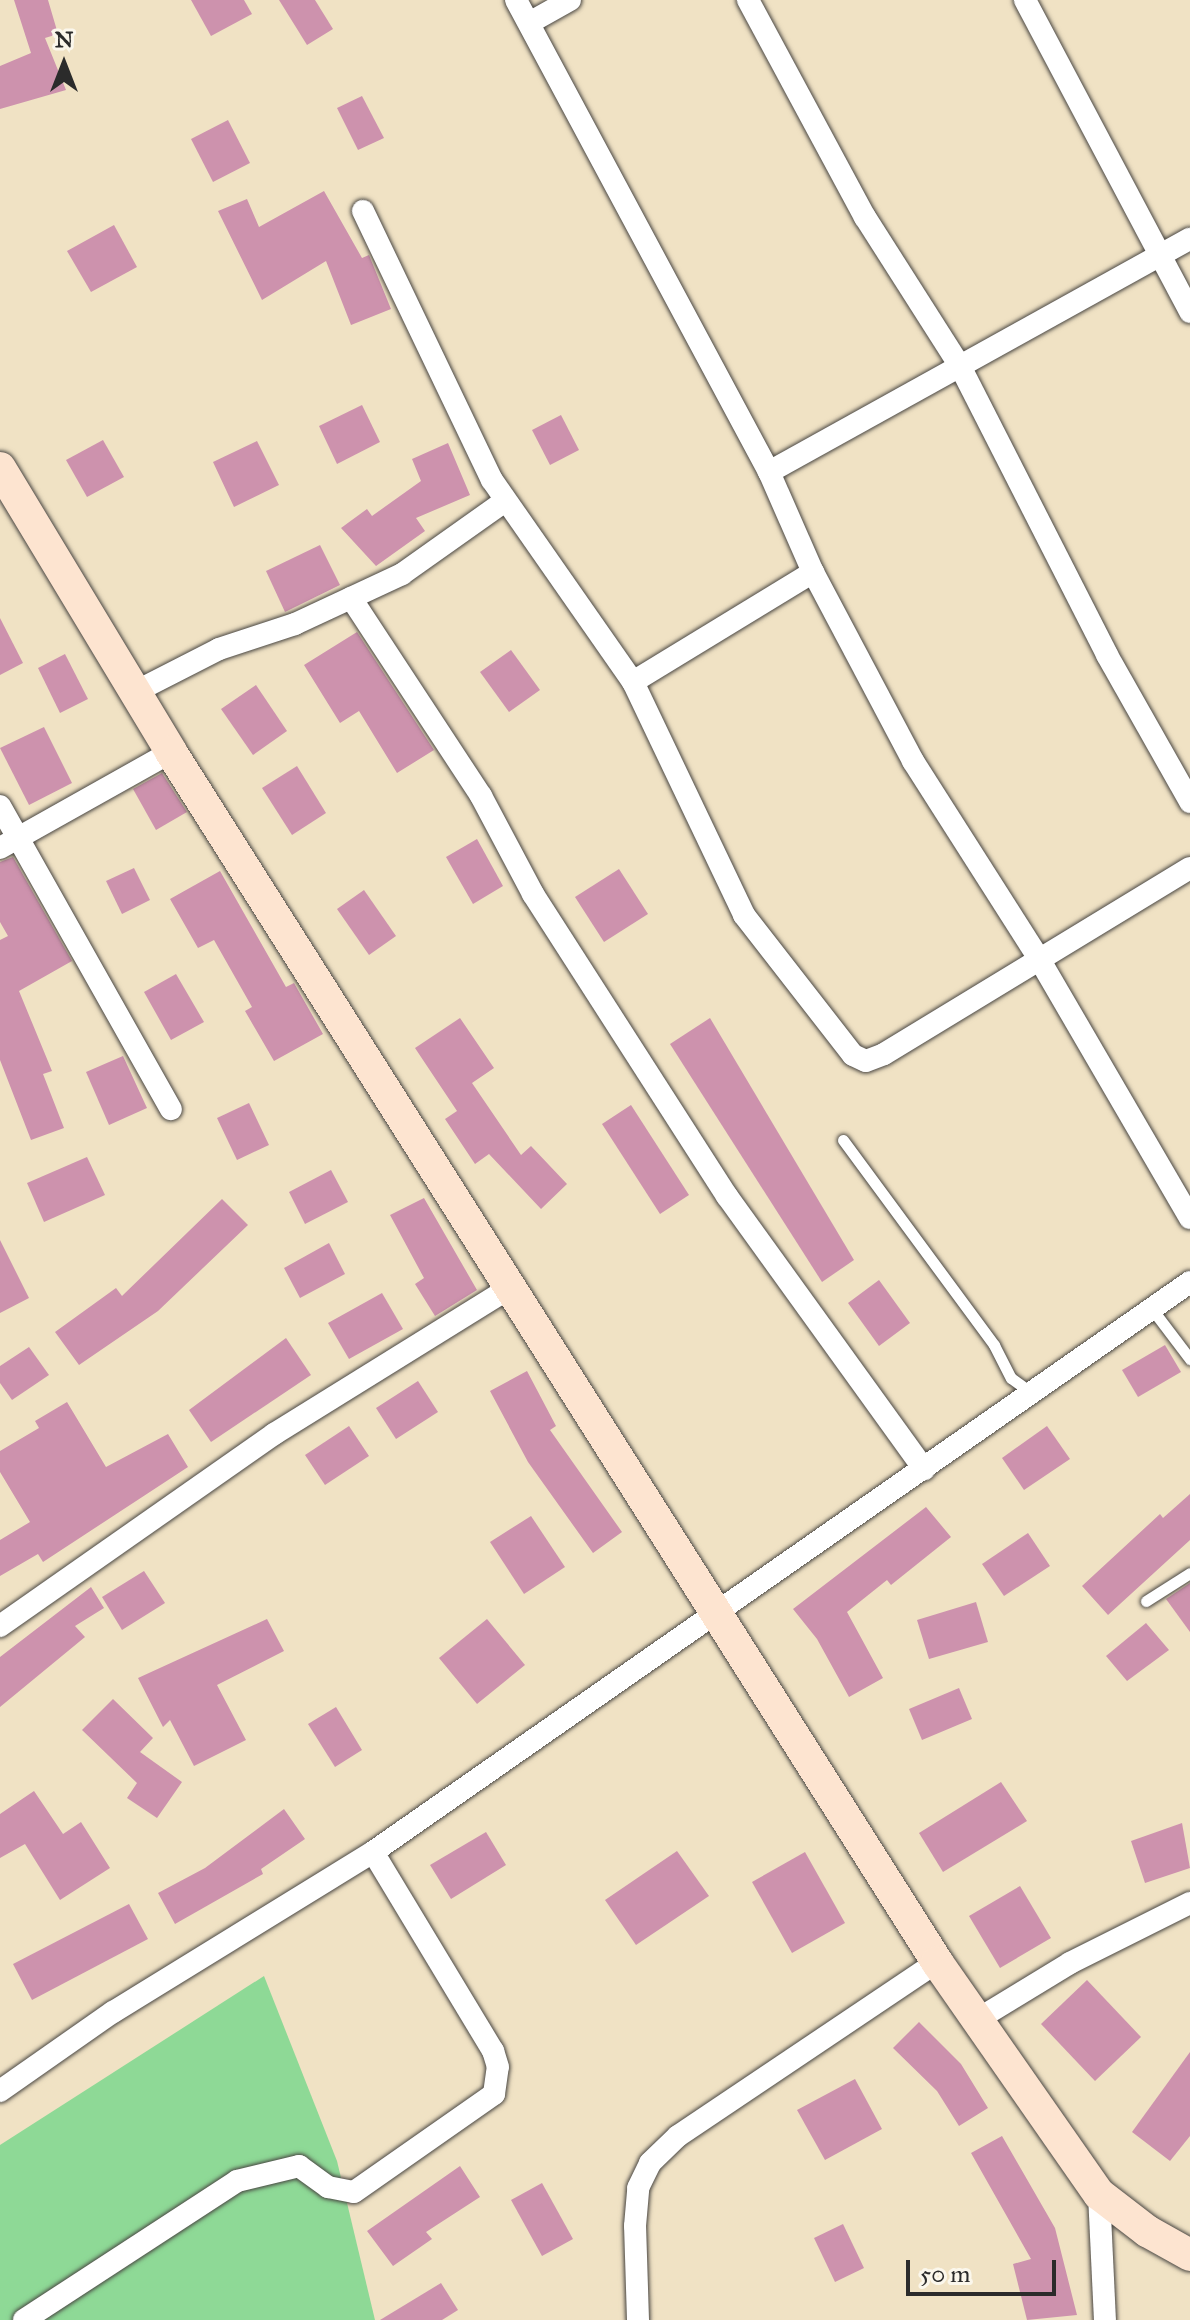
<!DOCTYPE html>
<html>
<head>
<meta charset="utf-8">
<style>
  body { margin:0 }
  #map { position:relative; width:1190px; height:2320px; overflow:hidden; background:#f0e2c4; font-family:"IM FELL Great Primer",serif }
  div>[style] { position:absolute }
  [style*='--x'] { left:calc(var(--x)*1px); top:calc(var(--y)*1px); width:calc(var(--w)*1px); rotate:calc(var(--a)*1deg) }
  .green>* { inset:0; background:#8ed996 }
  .building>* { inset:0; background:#cd92ad }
  .roads { filter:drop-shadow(0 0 2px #494642) drop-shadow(0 0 2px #494642) }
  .lane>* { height:11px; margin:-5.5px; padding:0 5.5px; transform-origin:5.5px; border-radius:5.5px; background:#fff }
  .street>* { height:22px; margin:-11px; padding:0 11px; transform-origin:11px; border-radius:11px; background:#fff }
  .secondary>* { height:32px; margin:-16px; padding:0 16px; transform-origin:16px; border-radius:16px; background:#fde4d0 }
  span { translate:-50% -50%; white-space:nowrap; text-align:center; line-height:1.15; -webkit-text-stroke:6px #fbf7ec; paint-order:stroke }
  .north { position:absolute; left:24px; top:24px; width:80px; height:80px; -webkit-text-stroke:6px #fbf7ec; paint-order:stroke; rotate:0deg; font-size:22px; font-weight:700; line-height:32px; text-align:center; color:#2b2b2b }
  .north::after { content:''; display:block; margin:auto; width:28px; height:36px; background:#2b2b2b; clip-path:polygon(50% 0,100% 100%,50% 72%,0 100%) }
  .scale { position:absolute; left:906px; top:2260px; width:150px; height:36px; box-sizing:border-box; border:4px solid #2b2b2b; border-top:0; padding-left:10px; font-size:24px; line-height:28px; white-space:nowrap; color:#2b2b2b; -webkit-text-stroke:6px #fbf7ec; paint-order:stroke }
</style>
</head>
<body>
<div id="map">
  <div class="green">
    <i style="clip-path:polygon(264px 1976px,337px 2161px,375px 2320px,0 2320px,0 2145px)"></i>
  </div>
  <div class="building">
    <i style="clip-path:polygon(14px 0,48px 0,58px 34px,45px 38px,66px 90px,0 109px,0 66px,31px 53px)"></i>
    <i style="clip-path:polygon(191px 0,244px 0,252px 14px,211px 36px)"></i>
    <i style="clip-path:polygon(279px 0,315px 0,333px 29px,307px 45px)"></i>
    <i style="clip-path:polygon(362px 96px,384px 138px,358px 150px,337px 108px)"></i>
    <i style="clip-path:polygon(228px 120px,250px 163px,213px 182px,191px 139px)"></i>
    <i style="clip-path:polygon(324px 191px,362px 258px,369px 255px,391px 309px,351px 325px,326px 261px,262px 300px,218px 211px,247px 199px,259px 227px)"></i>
    <i style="clip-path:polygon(114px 225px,137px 267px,91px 292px,67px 251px)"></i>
    <i style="clip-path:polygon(362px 405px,380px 442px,337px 464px,319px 426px)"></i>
    <i style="clip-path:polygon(561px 415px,579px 450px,550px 465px,532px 430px)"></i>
    <i style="clip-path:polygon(103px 440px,124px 477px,87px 497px,66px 460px)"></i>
    <i style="clip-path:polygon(257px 441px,279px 485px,234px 507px,213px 462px)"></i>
    <i style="clip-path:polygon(448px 443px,470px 495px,416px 518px,425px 531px,376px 566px,341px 528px,367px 509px,372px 516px,421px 481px,412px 459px)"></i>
    <i style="clip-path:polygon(320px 545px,340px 585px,285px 612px,266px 571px)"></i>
    <i style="clip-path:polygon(0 618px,23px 663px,0 675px)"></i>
    <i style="clip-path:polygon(357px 632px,434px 750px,397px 773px,359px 711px,340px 723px,304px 665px)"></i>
    <i style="clip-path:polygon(511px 650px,540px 690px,509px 712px,480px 672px)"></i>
    <i style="clip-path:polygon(65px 654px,88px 699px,60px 713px,38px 668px)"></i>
    <i style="clip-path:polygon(256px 685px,287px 731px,253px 755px,221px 709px)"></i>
    <i style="clip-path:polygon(44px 727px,72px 783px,29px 805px,0 748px)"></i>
    <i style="clip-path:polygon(297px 766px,326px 813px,292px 835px,262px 788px)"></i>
    <i style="clip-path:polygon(162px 773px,187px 812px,156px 830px,133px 789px)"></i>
    <i style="clip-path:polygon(477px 839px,503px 886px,473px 904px,446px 857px)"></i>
    <i style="clip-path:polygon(13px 857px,72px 961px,19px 991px,52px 1071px,43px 1074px,64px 1128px,31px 1140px,0 1060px,0 940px,8px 936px,0 922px,0 862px)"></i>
    <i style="clip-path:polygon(134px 868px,150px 900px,122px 914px,106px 881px)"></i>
    <i style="clip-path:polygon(619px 869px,648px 914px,604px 942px,575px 897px)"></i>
    <i style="clip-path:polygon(220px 871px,286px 987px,294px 983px,323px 1034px,274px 1061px,245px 1011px,252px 1007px,214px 940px,198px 948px,170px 899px)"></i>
    <i style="clip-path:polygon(364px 890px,396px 936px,369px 955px,337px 909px)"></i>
    <i style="clip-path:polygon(176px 974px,204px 1022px,171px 1040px,144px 992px)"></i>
    <i style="clip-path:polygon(460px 1018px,494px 1068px,472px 1083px,521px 1155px,531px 1146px,567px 1184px,541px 1209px,489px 1154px,475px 1164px,445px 1119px,457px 1111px,415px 1048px)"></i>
    <i style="clip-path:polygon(710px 1018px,854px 1260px,822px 1282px,670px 1044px)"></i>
    <i style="clip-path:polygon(123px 1056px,147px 1108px,109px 1125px,86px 1072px)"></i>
    <i style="clip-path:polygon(249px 1103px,269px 1145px,237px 1160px,217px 1118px)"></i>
    <i style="clip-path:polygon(631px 1105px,689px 1195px,660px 1214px,602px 1124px)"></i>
    <i style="clip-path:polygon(87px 1157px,105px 1195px,44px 1222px,27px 1183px)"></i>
    <i style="clip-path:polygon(331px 1170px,348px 1202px,305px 1224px,289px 1192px)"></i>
    <i style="clip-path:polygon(424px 1198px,477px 1290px,435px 1316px,415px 1284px,424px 1278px,390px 1215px)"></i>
    <i style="clip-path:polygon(222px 1199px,248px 1225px,158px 1311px,79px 1365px,55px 1332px,116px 1288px,122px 1296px)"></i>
    <i style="clip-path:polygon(0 1240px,29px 1298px,0 1313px)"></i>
    <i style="clip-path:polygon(329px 1243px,345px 1274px,300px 1298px,284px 1268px)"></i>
    <i style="clip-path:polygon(879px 1280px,910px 1323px,879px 1346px,848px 1303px)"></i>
    <i style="clip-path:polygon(382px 1293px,403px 1329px,349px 1359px,328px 1323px)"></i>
    <i style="clip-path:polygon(286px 1338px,311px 1375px,211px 1442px,189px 1410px)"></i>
    <i style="clip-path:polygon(1165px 1345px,1181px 1372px,1138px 1397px,1122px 1370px)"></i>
    <i style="clip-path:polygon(29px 1347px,49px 1375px,12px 1400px,0 1383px,0 1366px)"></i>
    <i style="clip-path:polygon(527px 1371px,556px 1426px,550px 1430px,622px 1532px,593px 1553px,528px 1462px,490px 1391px)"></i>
    <i style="clip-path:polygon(418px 1381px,438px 1412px,396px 1439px,376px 1408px)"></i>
    <i style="clip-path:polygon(67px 1402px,106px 1467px,168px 1434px,188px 1467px,43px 1562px,38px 1554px,0 1576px,0 1540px,30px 1522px,0 1472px,0 1451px,39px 1428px,35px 1421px)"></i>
    <i style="clip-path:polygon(349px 1426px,369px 1456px,325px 1485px,305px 1455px)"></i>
    <i style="clip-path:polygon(1047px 1426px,1070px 1459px,1024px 1490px,1002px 1458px)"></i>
    <i style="clip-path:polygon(1190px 1494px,1190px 1540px,1108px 1615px,1082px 1586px,1160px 1514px,1163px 1518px)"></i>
    <i style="clip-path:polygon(926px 1507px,951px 1537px,891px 1585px,887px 1580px,847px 1612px,883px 1678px,849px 1697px,817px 1639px,793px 1609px)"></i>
    <i style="clip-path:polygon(531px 1516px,565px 1567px,524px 1594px,490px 1542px)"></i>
    <i style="clip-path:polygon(1028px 1533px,1050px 1566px,1004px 1596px,982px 1564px)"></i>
    <i style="clip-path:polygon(144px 1571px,165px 1603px,122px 1630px,102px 1597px)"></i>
    <i style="clip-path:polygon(1190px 1583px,1190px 1632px,1166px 1599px)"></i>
    <i style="clip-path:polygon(91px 1587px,104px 1608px,75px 1626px,85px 1637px,0 1707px,0 1657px)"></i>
    <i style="clip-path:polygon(976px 1602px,988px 1642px,929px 1659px,917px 1620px)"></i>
    <i style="clip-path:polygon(267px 1619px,284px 1651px,217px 1685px,246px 1740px,194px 1766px,170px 1720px,163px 1727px,138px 1678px)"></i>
    <i style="clip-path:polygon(487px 1619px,525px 1665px,477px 1704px,439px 1658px)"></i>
    <i style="clip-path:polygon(1146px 1623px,1169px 1650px,1127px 1681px,1106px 1656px)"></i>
    <i style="clip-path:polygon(959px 1688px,972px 1719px,922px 1740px,909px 1709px)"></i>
    <i style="clip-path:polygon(113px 1699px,153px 1738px,140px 1752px,182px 1782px,157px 1818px,127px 1798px,137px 1783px,82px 1730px)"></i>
    <i style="clip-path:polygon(336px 1707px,362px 1750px,335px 1767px,308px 1724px)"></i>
    <i style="clip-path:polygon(1001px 1782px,1027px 1821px,943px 1872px,919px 1833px)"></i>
    <i style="clip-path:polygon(34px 1791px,63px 1834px,81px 1822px,110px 1868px,60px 1900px,25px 1844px,0 1858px,0 1814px)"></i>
    <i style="clip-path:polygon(284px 1809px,305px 1839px,261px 1869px,263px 1874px,175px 1924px,158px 1893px,205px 1868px)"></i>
    <i style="clip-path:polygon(1182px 1823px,1190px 1868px,1145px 1883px,1131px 1841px)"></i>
    <i style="clip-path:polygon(486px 1832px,506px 1865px,451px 1899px,430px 1865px)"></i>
    <i style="clip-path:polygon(677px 1851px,709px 1896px,636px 1945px,605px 1900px)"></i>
    <i style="clip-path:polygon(805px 1852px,845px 1923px,792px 1953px,752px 1882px)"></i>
    <i style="clip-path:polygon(1020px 1886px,1051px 1938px,1000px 1968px,969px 1916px)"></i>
    <i style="clip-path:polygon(129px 1904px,148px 1939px,32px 2000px,13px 1964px)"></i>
    <i style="clip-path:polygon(1087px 1980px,1141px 2037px,1095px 2081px,1041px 2024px)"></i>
    <i style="clip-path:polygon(919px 2022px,961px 2064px,988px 2108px,959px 2126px,937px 2091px,893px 2048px)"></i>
    <i style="clip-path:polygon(1190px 2052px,1190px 2136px,1170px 2161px,1132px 2132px)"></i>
    <i style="clip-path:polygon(855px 2079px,882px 2129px,825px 2160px,797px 2110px)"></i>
    <i style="clip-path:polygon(1002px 2136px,1055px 2228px,1077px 2315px,1027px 2320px,1013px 2264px,1031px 2259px,971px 2153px)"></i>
    <i style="clip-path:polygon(460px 2166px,480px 2197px,426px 2232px,432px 2239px,393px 2266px,367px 2231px)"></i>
    <i style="clip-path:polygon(542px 2183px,573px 2239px,542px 2256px,511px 2200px)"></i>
    <i style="clip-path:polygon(843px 2224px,864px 2268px,835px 2282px,814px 2238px)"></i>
    <i style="clip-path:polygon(441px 2283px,458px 2310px,442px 2320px,380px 2320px)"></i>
  </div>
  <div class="roads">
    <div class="lane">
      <i style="--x:843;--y:1140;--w:255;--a:53.6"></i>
      <i style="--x:994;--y:1345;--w:37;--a:63"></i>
      <i style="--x:1011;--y:1378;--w:26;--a:36"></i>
      <i style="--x:1152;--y:1309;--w:63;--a:52.8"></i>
      <i style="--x:1146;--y:1601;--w:52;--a:-32.5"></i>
    </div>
    <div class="street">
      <i style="--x:516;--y:0;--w:536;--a:61.81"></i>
      <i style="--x:769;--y:472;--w:109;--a:66.3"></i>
      <i style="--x:813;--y:572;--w:214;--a:62.1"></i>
      <i style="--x:913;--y:761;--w:232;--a:57.5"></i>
      <i style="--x:1038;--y:957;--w:302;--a:59.8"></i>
      <i style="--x:748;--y:0;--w:247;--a:61.7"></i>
      <i style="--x:865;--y:217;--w:177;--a:57.5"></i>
      <i style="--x:960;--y:366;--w:324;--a:63"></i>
      <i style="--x:1107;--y:655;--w:169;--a:60.5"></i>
      <i style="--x:1025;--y:0;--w:353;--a:62.1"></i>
      <i style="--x:529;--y:23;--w:47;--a:-29.3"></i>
      <i style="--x:363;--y:211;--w:298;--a:64.4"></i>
      <i style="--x:492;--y:480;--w:246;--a:55.1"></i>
      <i style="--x:633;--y:682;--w:258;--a:64.5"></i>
      <i style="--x:744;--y:915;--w:177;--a:52.1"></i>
      <i style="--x:853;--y:1055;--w:14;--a:25"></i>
      <i style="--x:866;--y:1061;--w:19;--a:-21"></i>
      <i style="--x:884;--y:1054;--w:358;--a:-31.3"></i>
      <i style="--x:769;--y:472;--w:481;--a:-29"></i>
      <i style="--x:351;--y:598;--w:237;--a:56.7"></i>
      <i style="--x:481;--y:796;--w:111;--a:62"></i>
      <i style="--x:533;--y:894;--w:359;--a:57.3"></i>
      <i style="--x:727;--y:1196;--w:337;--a:54.2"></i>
      <i style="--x:633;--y:682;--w:211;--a:-31.4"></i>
      <i style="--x:135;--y:692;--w:94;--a:-27.1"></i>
      <i style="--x:219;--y:649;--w:80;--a:-18.2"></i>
      <i style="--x:295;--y:624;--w:118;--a:-25"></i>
      <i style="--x:402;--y:574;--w:126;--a:-35.3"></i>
      <i style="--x:0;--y:806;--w:348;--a:60.6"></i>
      <i style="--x:0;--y:848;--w:196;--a:-29.3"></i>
      <i style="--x:0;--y:1626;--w:335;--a:-35"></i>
      <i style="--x:274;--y:1434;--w:279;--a:-31.8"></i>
      <i style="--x:980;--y:2018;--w:105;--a:-31.4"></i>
      <i style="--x:1070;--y:1963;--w:134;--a:-26.6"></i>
      <i style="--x:0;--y:2091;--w:138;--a:-35"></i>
      <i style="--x:113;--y:2012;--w:305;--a:-31.6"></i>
      <i style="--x:373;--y:1852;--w:996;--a:-34.9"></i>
      <i style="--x:1099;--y:2194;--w:126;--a:87.3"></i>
      <i style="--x:24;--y:2320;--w:254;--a:-33.1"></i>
      <i style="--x:237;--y:2181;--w:64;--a:-13.6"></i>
      <i style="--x:299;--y:2166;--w:36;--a:36"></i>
      <i style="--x:328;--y:2187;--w:26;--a:11"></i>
      <i style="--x:354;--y:2192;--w:171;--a:-35"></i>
      <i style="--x:494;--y:2094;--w:27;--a:-82"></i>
      <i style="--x:498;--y:2067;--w:17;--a:-107"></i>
      <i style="--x:493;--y:2051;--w:232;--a:-121.1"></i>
      <i style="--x:638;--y:2320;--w:94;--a:-91.8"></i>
      <i style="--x:635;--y:2226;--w:38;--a:-85"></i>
      <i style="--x:638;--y:2188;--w:28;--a:-64"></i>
      <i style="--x:650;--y:2163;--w:39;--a:-44"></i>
      <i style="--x:678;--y:2136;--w:312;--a:-33.9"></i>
    </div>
    <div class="secondary">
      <i style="--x:0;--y:468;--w:332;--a:58.9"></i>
      <i style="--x:171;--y:752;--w:1432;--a:57.66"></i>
      <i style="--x:937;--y:1962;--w:283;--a:55.1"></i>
      <i style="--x:1099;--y:2194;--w:61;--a:37.6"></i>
      <i style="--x:1147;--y:2231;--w:49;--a:29.2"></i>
    </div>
  </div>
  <div class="north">N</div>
  <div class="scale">50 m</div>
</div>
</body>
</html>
